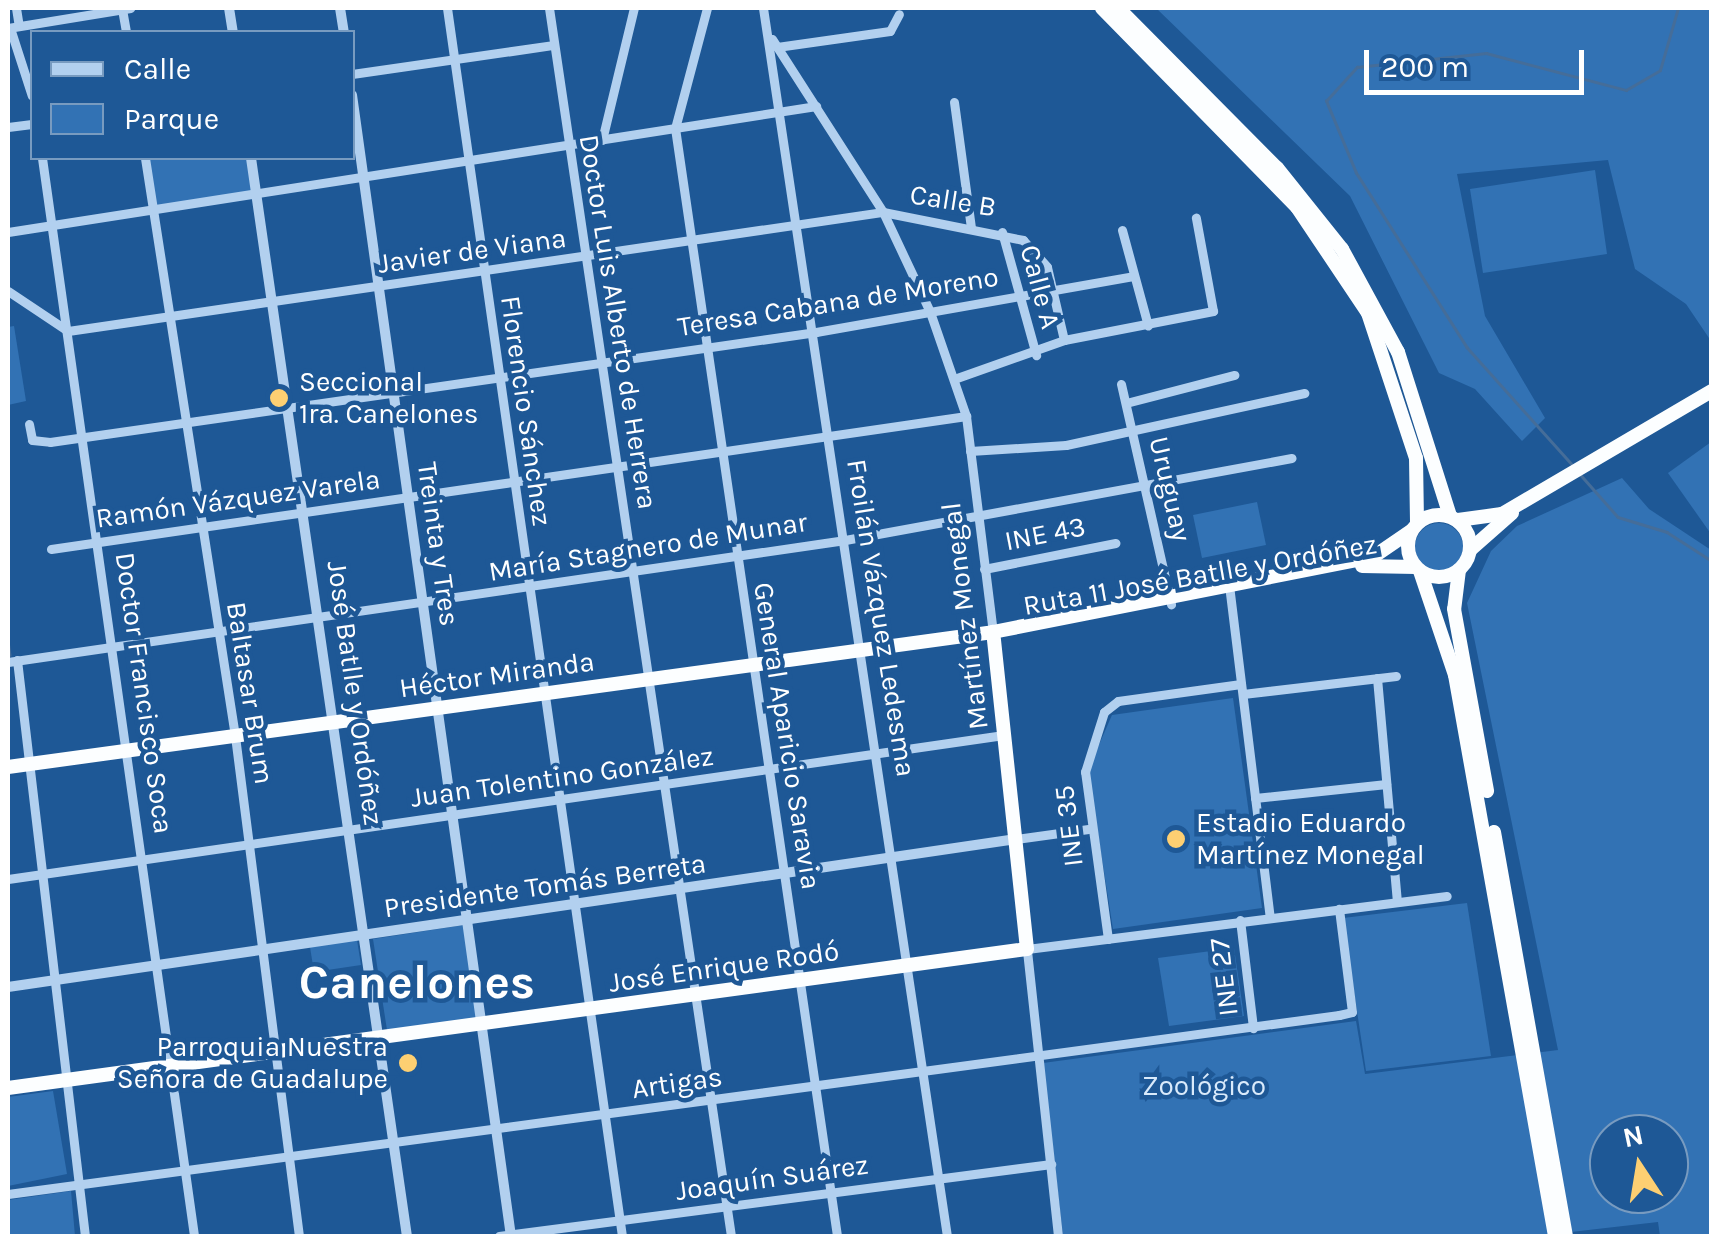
<!DOCTYPE html>
<html>
<head>
<meta charset="utf-8">
<style>
  body { margin:0 }
  #map { position:relative; width:1719px; height:1244px; overflow:hidden; background:#1e5896; font-family:Karla,sans-serif }
  div>[style] { position:absolute }
  [style*='--x'] { left:calc(var(--x)*1px); top:calc(var(--y)*1px); width:calc(var(--w)*1px); rotate:calc(var(--a)*1deg) }
  .green>* { inset:0; background:#3272b4 }
  .round { border-radius:50% }
  .stream>* { height:2.5px; margin:-1.25px; padding:0 1.25px; transform-origin:1.25px; border-radius:1.25px; background:#456d99 }
  .minor>* { height:9px; margin:-4.5px; padding:0 4.5px; transform-origin:4.5px; border-radius:4.5px; background:#b2d0ef }
  .tertiary>* { height:10px; margin:-5px; padding:0 5px; transform-origin:5px; border-radius:5px; background:#b2d0ef }
  .trunk>* { height:14px; margin:-7px; padding:0 7px; transform-origin:7px; border-radius:7px; background:#fcfeff }
  .trunk>.ring { margin:-7px; padding:0; box-sizing:content-box; background:none; border:14px solid #fcfeff; border-radius:50% }
  .dots>* { width:28px; height:28px; translate:-50% -50%; box-sizing:border-box; border:5px solid #1e5896; border-radius:50% }
  span { translate:-50% -50%; white-space:nowrap; text-align:center; line-height:1.15; -webkit-text-stroke:9px #1e5896; paint-order:stroke }
  .street-label { font-size:28px; color:#fff }
  .poi-label { font-size:28px; color:#fff }
  .left { translate:0 -50%; text-align:left }
  .right { translate:-100% -50%; text-align:right }
  .park-label { font-size:28px; color:#d9eafb }
  .town-label { font-size:48px; color:#fff; font-weight:700 }
  .frame { position:absolute; inset:0; border:10px solid #fff; pointer-events:none }
  .legend { position:absolute; left:30px; top:30px; width:325px; height:130px; box-sizing:border-box; background:#1e5896; border:2px solid #789bc0; margin:0; padding:12px 18px; list-style:none; font-size:30px; color:#fff }
  .legend li { display:flex; align-items:center; gap:20px; height:50px }
  .legend b { width:50px; border:2px solid #789bc0 }
  .north { position:absolute; left:1589px; top:1114px; width:100px; height:100px; box-sizing:border-box; background:#1e5896; border:2px solid #789bc0; border-radius:50%; rotate:348deg; font-size:28px; font-weight:700; line-height:40px; text-align:center; color:#fff }
  .north::after { content:''; display:block; margin:auto; width:35px; height:45px; background:#fdcf72; clip-path:polygon(50% 0,100% 100%,50% 72%,0 100%) }
  .scale { position:absolute; left:1364px; top:50px; width:220px; height:45px; box-sizing:border-box; border:5px solid #fff; border-top:0; padding-left:12px; font-size:30px; line-height:35px; white-space:nowrap; color:#fff; -webkit-text-stroke:8px #1e5896; paint-order:stroke }
</style>
</head>
<body>
<div id="map">
  <div class="green">
    <i style="clip-path:polygon(1156px 8px,1711px 8px,1711px 341px,1686px 304px,1635px 269px,1608px 160px,1457px 174px,1485px 316px,1545px 418px,1522px 441px,1475px 389px,1439px 373px,1350px 196px)"></i>
    <i style="clip-path:polygon(148px 158px,248px 158px,253px 192px,156px 207px)"></i>
    <i style="clip-path:polygon(1595px 170px,1607px 254px,1483px 273px,1470px 189px)"></i>
    <i style="clip-path:polygon(14px 326px,26px 401px,8px 405px,8px 327px)"></i>
    <i style="clip-path:polygon(1711px 442px,1711px 534px,1668px 473px)"></i>
    <i style="clip-path:polygon(evenodd,1622px 478px,1649px 509px,1711px 550px,1711px 1236px,1660px 1236px,1658px 1222px,1536px 1236px,1063px 1236px,1043px 1063px,1356px 1021px,1365px 1074px,1558px 1050px,1467px 603px,1491px 551px,1517px 526px,1622px 478px,1609px 1134px,1669px 1134px,1669px 1194px,1609px 1194px,1609px 1134px)"></i>
    <i style="clip-path:polygon(1257px 502px,1266px 545px,1202px 558px,1193px 515px)"></i>
    <i class="round" style="left:1415px;top:523px;width:48px;height:48px"></i>
    <i style="clip-path:polygon(1233px 698px,1262px 908px,1113px 929px,1088px 770px,1112px 715px)"></i>
    <i style="clip-path:polygon(1467px 903px,1491px 1056px,1366px 1071px,1343px 918px)"></i>
    <i style="clip-path:polygon(464px 925px,479px 1018px,387px 1030px,373px 939px)"></i>
    <i style="clip-path:polygon(357px 940px,361px 965px,314px 972px,310px 947px)"></i>
    <i style="clip-path:polygon(1234px 948px,1244px 1016px,1169px 1026px,1158px 958px)"></i>
    <i style="clip-path:polygon(53px 1091px,67px 1174px,8px 1186px,8px 1097px)"></i>
    <i style="clip-path:polygon(71px 1191px,75px 1236px,8px 1236px,8px 1200px)"></i>
  </div>
  <div class="stream">
    <i style="--x:1571;--y:464;--w:156;--a:-131.9"></i>
    <i style="--x:1467;--y:348;--w:207;--a:-122.4"></i>
    <i style="--x:1356;--y:173;--w:78;--a:-112.6"></i>
    <i style="--x:1326;--y:101;--w:46;--a:-47.6"></i>
    <i style="--x:1357;--y:67;--w:130;--a:-6.2"></i>
    <i style="--x:1486;--y:53;--w:145;--a:14.8"></i>
    <i style="--x:1626;--y:90;--w:39;--a:-30"></i>
    <i style="--x:1660;--y:70;--w:65;--a:-73.8"></i>
    <i style="--x:1580;--y:474;--w:57;--a:48.5"></i>
    <i style="--x:1618;--y:517;--w:51;--a:17"></i>
    <i style="--x:1667;--y:532;--w:54;--a:32.8"></i>
    <i style="--x:8;--y:641;--w:14;--a:82"></i>
  </div>
  <div class="minor">
    <i style="--x:16;--y:8;--w:18;--a:81"></i>
    <i style="--x:447;--y:8;--w:1240;--a:81.89"></i>
    <i style="--x:549;--y:8;--w:1241;--a:81.57"></i>
    <i style="--x:707;--y:8;--w:124;--a:104.9"></i>
    <i style="--x:675;--y:128;--w:1120;--a:81.68"></i>
    <i style="--x:763;--y:8;--w:1242;--a:81.48"></i>
    <i style="--x:122;--y:9;--w:23;--a:80"></i>
    <i style="--x:8;--y:28;--w:124;--a:-9.3"></i>
    <i style="--x:10;--y:28;--w:71;--a:72.1"></i>
    <i style="--x:772;--y:39;--w:206;--a:57.3"></i>
    <i style="--x:883;--y:212;--w:110;--a:64.8"></i>
    <i style="--x:930;--y:312;--w:110;--a:70.9"></i>
    <i style="--x:966;--y:416;--w:218;--a:82.9"></i>
    <i style="--x:777;--y:47;--w:114;--a:-8.1"></i>
    <i style="--x:890;--y:31;--w:19;--a:-62"></i>
    <i style="--x:352;--y:74;--w:204;--a:-8.2"></i>
    <i style="--x:954;--y:102;--w:126;--a:82.3"></i>
    <i style="--x:8;--y:127;--w:24;--a:-7"></i>
    <i style="--x:602;--y:140;--w:136;--a:-76.4"></i>
    <i style="--x:42;--y:158;--w:1089;--a:81.97"></i>
    <i style="--x:145;--y:158;--w:585;--a:81.15"></i>
    <i style="--x:235;--y:736;--w:504;--a:82.71"></i>
    <i style="--x:1122;--y:230;--w:99;--a:74.8"></i>
    <i style="--x:8;--y:232;--w:818;--a:-8.86"></i>
    <i style="--x:1002;--y:232;--w:128;--a:74.5"></i>
    <i style="--x:8;--y:291;--w:72;--a:33.7"></i>
    <i style="--x:68;--y:331;--w:824;--a:-8.31"></i>
    <i style="--x:883;--y:212;--w:143;--a:11.3"></i>
    <i style="--x:1023;--y:240;--w:36;--a:48"></i>
    <i style="--x:1047;--y:267;--w:75;--a:76.9"></i>
    <i style="--x:954;--y:379;--w:117;--a:-19.5"></i>
    <i style="--x:1064;--y:340;--w:152;--a:-11"></i>
    <i style="--x:1213;--y:311;--w:95;--a:-100.4"></i>
    <i style="--x:1121;--y:384;--w:226;--a:77.2"></i>
    <i style="--x:1126;--y:403;--w:112;--a:-14.5"></i>
    <i style="--x:29;--y:424;--w:16;--a:79"></i>
    <i style="--x:32;--y:440;--w:18;--a:6"></i>
    <i style="--x:50;--y:442;--w:774;--a:-8.17"></i>
    <i style="--x:816;--y:332;--w:322;--a:-10"></i>
    <i style="--x:970;--y:451;--w:96;--a:-3.6"></i>
    <i style="--x:1066;--y:445;--w:244;--a:-12.3"></i>
    <i style="--x:51;--y:549;--w:925;--a:-8.27"></i>
    <i style="--x:984;--y:569;--w:134;--a:-11.2"></i>
    <i style="--x:1229;--y:585;--w:335;--a:83"></i>
    <i style="--x:17;--y:660;--w:580;--a:83.27"></i>
    <i style="--x:8;--y:662;--w:846;--a:-8.29"></i>
    <i style="--x:845;--y:540;--w:454;--a:-10.4"></i>
    <i style="--x:1377;--y:678;--w:225;--a:84.9"></i>
    <i style="--x:1243;--y:694;--w:154;--a:-6.7"></i>
    <i style="--x:1255;--y:798;--w:132;--a:-6.1"></i>
    <i style="--x:1016;--y:839;--w:73;--a:-7.9"></i>
    <i style="--x:8;--y:879;--w:1006;--a:-8.23"></i>
    <i style="--x:1240;--y:920;--w:109;--a:83.1"></i>
    <i style="--x:1108;--y:939;--w:169;--a:-97.8"></i>
    <i style="--x:1085;--y:772;--w:63;--a:-72.4"></i>
    <i style="--x:1104;--y:712;--w:18;--a:-38"></i>
    <i style="--x:1118;--y:701;--w:124;--a:-7.9"></i>
    <i style="--x:8;--y:1194;--w:1343;--a:-7.66"></i>
    <i style="--x:1339;--y:1015;--w:13;--a:-13"></i>
    <i style="--x:1352;--y:1012;--w:104;--a:-97.2"></i>
    <i style="--x:499;--y:1236;--w:557;--a:-7.43"></i>
    <i style="--x:1058;--y:1236;--w:289;--a:-96.2"></i>
    <i style="--x:1027;--y:949;--w:423;--a:-7.2"></i>
  </div>
  <div class="tertiary">
    <i style="--x:229;--y:8;--w:24;--a:81"></i>
    <i style="--x:340;--y:8;--w:24;--a:81"></i>
    <i style="--x:352;--y:95;--w:1152;--a:82.07"></i>
    <i style="--x:251;--y:158;--w:1089;--a:81.77"></i>
    <i style="--x:8;--y:987;--w:1019;--a:-8.35"></i>
  </div>
  <div class="trunk">
    <i style="--x:1102;--y:8;--w:279;--a:45.6"></i>
    <i style="--x:1297;--y:207;--w:128;--a:56.2"></i>
    <i style="--x:1368;--y:313;--w:153;--a:71.7"></i>
    <i style="--x:1416;--y:458;--w:65;--a:89.1"></i>
    <i style="--x:1118;--y:8;--w:226;--a:45.2"></i>
    <i style="--x:1277;--y:168;--w:104;--a:51.3"></i>
    <i style="--x:1342;--y:249;--w:117;--a:61.5"></i>
    <i style="--x:1398;--y:352;--w:172;--a:72.4"></i>
    <i class="ring" style="left:1408px;top:515px;width:48px;height:48px"></i>
    <i style="--x:1458;--y:520;--w:44;--a:-7.8"></i>
    <i style="--x:1502;--y:514;--w:243;--a:-30.4"></i>
    <i style="--x:1470;--y:550;--w:56;--a:-41.4"></i>
    <i style="--x:1362;--y:566;--w:54;--a:1.1"></i>
    <i style="--x:1459;--y:570;--w:39;--a:97"></i>
    <i style="--x:1454;--y:609;--w:185;--a:79.7"></i>
    <i style="--x:1420;--y:571;--w:110;--a:71.4"></i>
    <i style="--x:1455;--y:675;--w:570;--a:79.89"></i>
    <i style="--x:8;--y:767;--w:994;--a:-7.8"></i>
    <i style="--x:993;--y:632;--w:387;--a:-11.2"></i>
    <i style="--x:1373;--y:557;--w:46;--a:-34.4"></i>
    <i style="--x:1494;--y:832;--w:410;--a:79.9"></i>
    <i style="--x:8;--y:1088;--w:1028;--a:-7.77"></i>
    <i style="--x:1027;--y:949;--w:319;--a:-96.1"></i>
  </div>
  <div class="dots">
    <i style="left:279px;top:398px;background:#fdcf72"></i>
    <i style="left:1176px;top:839px;background:#fdcf72"></i>
    <i style="left:408px;top:1063px;background:#fdcf72"></i>
  </div>
  <div class="street-label">
    <span style="left:953px;top:201px;rotate:9deg">Calle B</span>
    <span style="left:472px;top:251px;rotate:-8deg">Javier de Viana</span>
    <span style="left:1040px;top:287px;rotate:75deg">Calle A</span>
    <span style="left:838px;top:302px;rotate:-9deg">Teresa Cabana de Moreno</span>
    <span style="left:618px;top:322px;rotate:81deg">Doctor Luis Alberto de Herrera</span>
    <span style="left:526px;top:411px;rotate:82deg">Florencio Sánchez</span>
    <span style="left:1170px;top:489px;rotate:77deg">Uruguay</span>
    <span style="left:238px;top:499px;rotate:-8deg">Ramón Vázquez Varela</span>
    <span style="left:1045px;top:534px;rotate:-11deg">INE 43</span>
    <span style="left:438px;top:544px;rotate:82deg">Treinta y Tres</span>
    <span style="left:648px;top:547px;rotate:-9deg">María Stagnero de Munar</span>
    <span style="left:1200px;top:575px;rotate:-10deg">Ruta 11 José Batlle y Ordóñez</span>
    <span style="left:965px;top:616px;rotate:-97deg">Martínez Monegal</span>
    <span style="left:881px;top:618px;rotate:81deg">Froilán Vázquez Ledesma</span>
    <span style="left:497px;top:675px;rotate:-8deg">Héctor Miranda</span>
    <span style="left:144px;top:693px;rotate:82deg">Doctor Francisco Soca</span>
    <span style="left:250px;top:693px;rotate:81deg">Baltasar Brum</span>
    <span style="left:355px;top:693px;rotate:82deg">José Batlle y Ordóñez</span>
    <span style="left:787px;top:736px;rotate:81deg">General Aparicio Saravia</span>
    <span style="left:562px;top:777px;rotate:-8deg">Juan Tolentino González</span>
    <span style="left:1069px;top:826px;rotate:-97deg">INE 35</span>
    <span style="left:545px;top:886px;rotate:-8deg">Presidente Tomás Berreta</span>
    <span style="left:724px;top:967px;rotate:-8deg">José Enrique Rodó</span>
    <span style="left:1224px;top:977px;rotate:-97deg">INE 27</span>
    <span style="left:677px;top:1083px;rotate:-8deg">Artigas</span>
    <span style="left:772px;top:1178px;rotate:-8deg">Joaquín Suárez</span>
  </div>
  <div class="poi-label">
    <span class="left" style="left:299px;top:398px">Seccional<br>1ra. Canelones</span>
    <span class="left" style="left:1196px;top:839px">Estadio Eduardo<br>Martínez Monegal</span>
    <span class="right" style="left:388px;top:1063px">Parroquia Nuestra<br>Señora de Guadalupe</span>
  </div>
  <div class="park-label">
    <span style="left:1204px;top:1086px">Zoológico</span>
  </div>
  <div class="town-label">
    <span style="left:417px;top:983px">Canelones</span>
  </div>
  <div class="frame"></div>
  <ul class="legend">
  <li><b style="height:12px;background:#b2d0ef"></b>Calle</li>
  <li><b style="height:28px;background:#3272b4"></b>Parque</li>
  </ul>
  <div class="north">N</div>
  <div class="scale">200 m</div>
</div>
</body>
</html>
